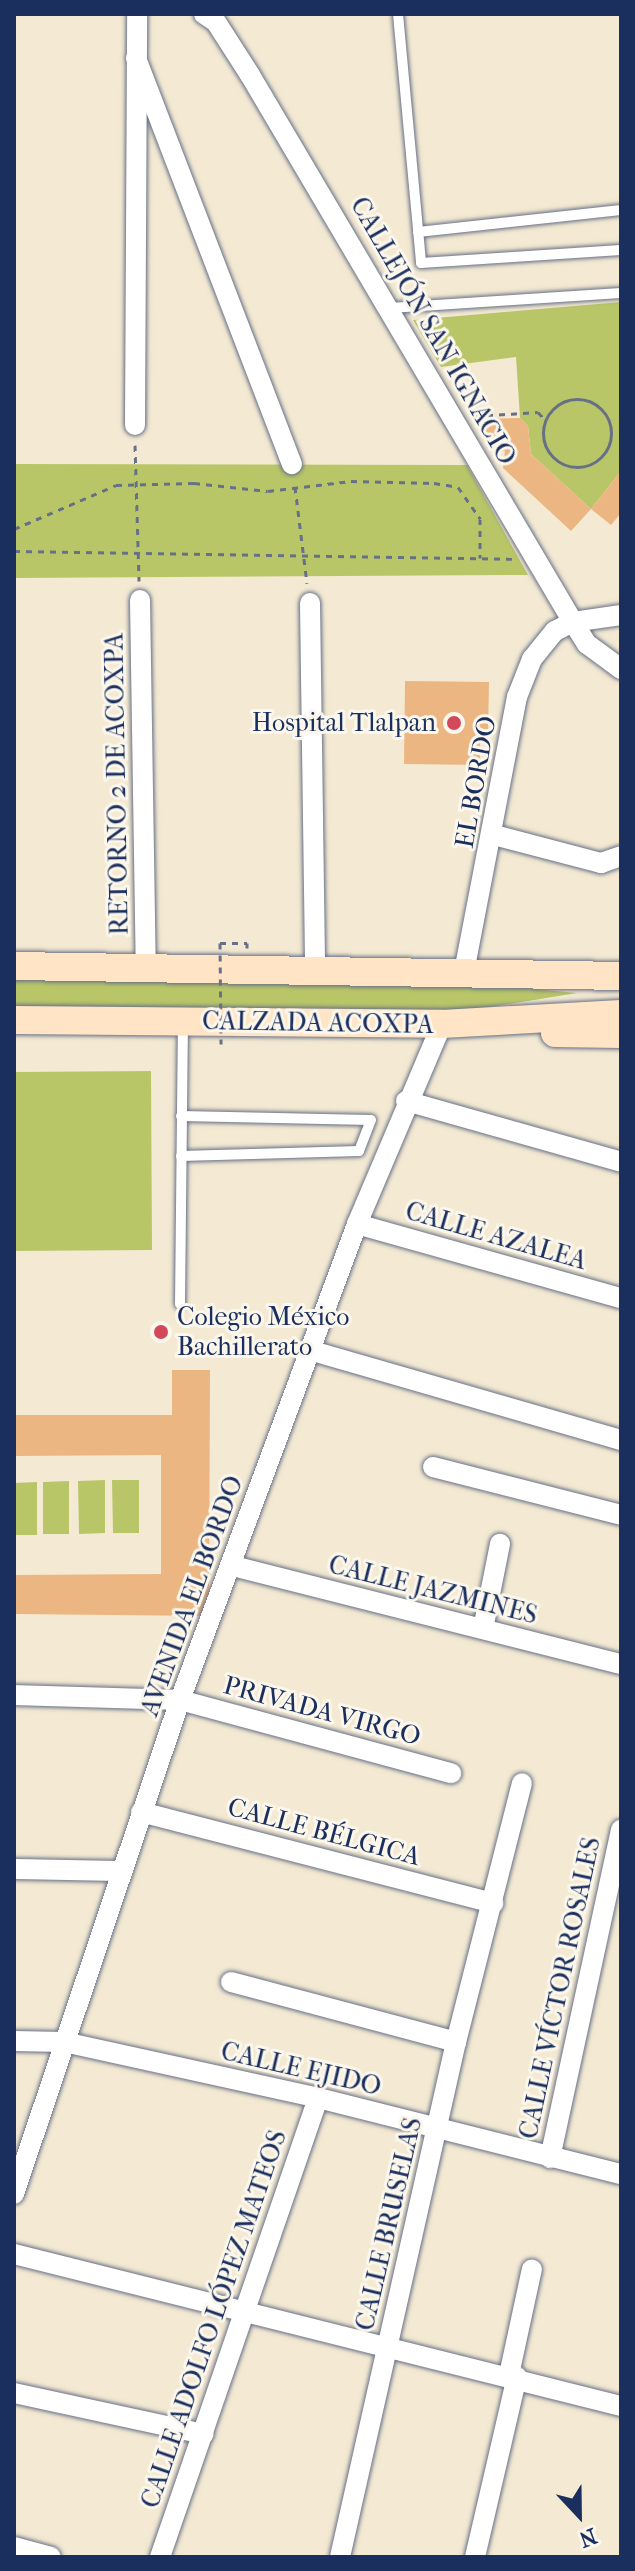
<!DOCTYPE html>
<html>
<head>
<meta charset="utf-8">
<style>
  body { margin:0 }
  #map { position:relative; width:635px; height:2571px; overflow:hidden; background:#f4ead3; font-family:"IM FELL French Canon",serif }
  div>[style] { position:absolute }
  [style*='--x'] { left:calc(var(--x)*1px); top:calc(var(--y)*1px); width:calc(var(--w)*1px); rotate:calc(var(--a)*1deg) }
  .green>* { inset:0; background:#b9c668 }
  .building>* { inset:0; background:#ecb682 }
  .path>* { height:3px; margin-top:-1.5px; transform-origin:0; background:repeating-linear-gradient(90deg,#677087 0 6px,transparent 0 12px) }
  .path>.ring { margin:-1.5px; padding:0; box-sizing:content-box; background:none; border:3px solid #677087; border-radius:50% }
  .roads { filter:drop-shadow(0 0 2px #677087) drop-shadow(0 0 2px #677087) }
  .lane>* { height:10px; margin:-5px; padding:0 5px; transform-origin:5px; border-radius:5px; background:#fff }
  .street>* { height:20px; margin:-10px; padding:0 10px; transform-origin:10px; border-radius:10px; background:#fff }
  .secondary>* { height:28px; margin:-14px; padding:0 14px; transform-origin:14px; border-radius:14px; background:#ffe4c6 }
  .path-bridge>* { height:3px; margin-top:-1.5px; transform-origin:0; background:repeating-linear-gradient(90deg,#677087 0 6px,transparent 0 12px) }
  .dots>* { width:22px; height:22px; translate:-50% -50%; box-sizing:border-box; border:4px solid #fbf7ec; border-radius:50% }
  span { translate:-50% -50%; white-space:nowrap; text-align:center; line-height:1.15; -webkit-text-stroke:6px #fbf7ec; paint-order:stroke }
  .street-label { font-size:26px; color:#1b2f5e }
  .poi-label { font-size:26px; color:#1b2f5e }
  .right { translate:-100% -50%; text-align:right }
  .left { translate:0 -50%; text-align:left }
  .frame { position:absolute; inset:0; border:16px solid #1b2f5e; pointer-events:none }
  .north { position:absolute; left:539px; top:2475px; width:80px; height:80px; -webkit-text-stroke:6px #fbf7ec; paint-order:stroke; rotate:158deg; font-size:22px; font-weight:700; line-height:32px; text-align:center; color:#1b2f5e }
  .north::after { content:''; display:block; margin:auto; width:28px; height:36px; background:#1b2f5e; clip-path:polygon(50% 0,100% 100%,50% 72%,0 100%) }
</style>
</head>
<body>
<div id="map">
  <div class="green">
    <i style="clip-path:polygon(621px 302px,621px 471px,591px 509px,531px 454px,528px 426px,520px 418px,516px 357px,441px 367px,413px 320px)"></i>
    <i style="clip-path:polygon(14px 464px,467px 465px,528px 575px,14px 578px)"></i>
    <i style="clip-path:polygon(14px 977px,451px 981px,577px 993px,435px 1016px,14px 1012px)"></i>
    <i style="clip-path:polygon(151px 1071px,152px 1250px,14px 1251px,14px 1072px)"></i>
    <i style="clip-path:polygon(105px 1480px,105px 1533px,79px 1534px,78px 1481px)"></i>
    <i style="clip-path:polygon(112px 1480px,139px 1480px,139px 1533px,113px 1533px)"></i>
    <i style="clip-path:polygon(69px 1481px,69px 1534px,43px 1534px,43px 1482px)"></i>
    <i style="clip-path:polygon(37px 1482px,37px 1535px,14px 1535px,14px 1483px)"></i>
  </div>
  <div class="building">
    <i style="clip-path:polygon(520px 418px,528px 426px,531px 454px,591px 509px,571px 531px,503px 468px,505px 451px,496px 452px,494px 436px,486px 436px,484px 419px)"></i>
    <i style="clip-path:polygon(621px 471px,621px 513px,611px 525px,591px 509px)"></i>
    <i style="clip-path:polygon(405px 681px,489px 682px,488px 738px,480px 738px,480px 765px,404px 764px)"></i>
    <i style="clip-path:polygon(172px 1370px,210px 1370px,209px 1616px,14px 1614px,14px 1575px,161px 1574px,161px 1455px,14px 1456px,14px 1415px,172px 1415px)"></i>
  </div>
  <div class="path">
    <i class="ring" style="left:543px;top:399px;width:65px;height:65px"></i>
    <i style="--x:475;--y:416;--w:63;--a:-3.6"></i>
    <i style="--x:538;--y:412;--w:9;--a:49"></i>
    <i style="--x:135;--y:445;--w:136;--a:88.3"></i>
    <i style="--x:295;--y:487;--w:97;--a:82.9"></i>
    <i style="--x:14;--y:529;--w:111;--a:-23.3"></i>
    <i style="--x:116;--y:485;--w:78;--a:-1.5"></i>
    <i style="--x:194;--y:483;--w:74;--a:6.2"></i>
    <i style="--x:268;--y:491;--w:84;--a:-6.9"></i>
    <i style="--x:351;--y:481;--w:83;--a:1.4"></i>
    <i style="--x:434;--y:483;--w:24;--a:9"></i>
    <i style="--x:458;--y:487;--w:39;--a:55"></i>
    <i style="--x:480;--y:519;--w:39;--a:90"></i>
    <i style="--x:14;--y:551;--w:498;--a:0.9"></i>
    <i style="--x:220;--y:943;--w:27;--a:0"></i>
    <i style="--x:247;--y:943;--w:5;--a:90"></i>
  </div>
  <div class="roads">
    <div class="lane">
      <i style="--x:398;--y:14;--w:250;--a:84.7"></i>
      <i style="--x:421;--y:263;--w:200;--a:-3.7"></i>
      <i style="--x:418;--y:232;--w:204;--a:-6.2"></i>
      <i style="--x:390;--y:308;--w:231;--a:-3.7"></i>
      <i style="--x:181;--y:1156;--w:178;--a:-1.6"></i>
      <i style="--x:359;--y:1151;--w:33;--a:-69"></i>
      <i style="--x:371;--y:1120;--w:190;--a:-178.8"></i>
      <i style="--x:180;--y:1304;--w:281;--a:-89.4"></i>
    </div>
    <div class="street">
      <i style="--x:204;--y:14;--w:14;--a:34"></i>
      <i style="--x:216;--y:22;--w:63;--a:57.3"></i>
      <i style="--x:250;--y:75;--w:635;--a:59.44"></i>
      <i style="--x:573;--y:622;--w:26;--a:58"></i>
      <i style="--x:587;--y:644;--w:42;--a:36.3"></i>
      <i style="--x:136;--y:58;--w:435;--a:69"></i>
      <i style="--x:135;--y:425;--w:411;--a:-89.7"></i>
      <i style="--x:140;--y:600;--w:367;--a:89.1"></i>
      <i style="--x:310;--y:603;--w:364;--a:89.2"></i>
      <i style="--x:494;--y:835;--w:111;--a:14.7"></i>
      <i style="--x:601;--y:863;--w:21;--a:-19"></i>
      <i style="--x:464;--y:972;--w:280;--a:-79.1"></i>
      <i style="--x:517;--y:697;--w:41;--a:-68.5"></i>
      <i style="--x:532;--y:659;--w:36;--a:-51"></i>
      <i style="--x:555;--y:631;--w:20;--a:-27"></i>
      <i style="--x:573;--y:622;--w:49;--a:-8.3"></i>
      <i style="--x:406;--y:1101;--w:223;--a:15.8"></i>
      <i style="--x:357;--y:1224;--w:274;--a:15.7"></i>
      <i style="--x:309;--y:1350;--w:325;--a:16.1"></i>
      <i style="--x:433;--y:1467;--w:194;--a:14.3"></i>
      <i style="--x:233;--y:1566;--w:400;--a:14.2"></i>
      <i style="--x:483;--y:1629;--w:87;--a:-78.7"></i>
      <i style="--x:14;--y:1695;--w:166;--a:1.7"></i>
      <i style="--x:180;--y:1700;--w:281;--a:15.1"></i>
      <i style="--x:141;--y:1812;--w:364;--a:14.5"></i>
      <i style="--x:14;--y:1869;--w:107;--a:1.1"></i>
      <i style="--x:231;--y:1982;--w:233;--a:14.9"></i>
      <i style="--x:14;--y:2041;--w:50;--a:1.1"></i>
      <i style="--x:64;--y:2042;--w:260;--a:12.4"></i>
      <i style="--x:318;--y:2098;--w:312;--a:14.1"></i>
      <i style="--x:550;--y:2158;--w:336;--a:-77.8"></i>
      <i style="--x:14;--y:2194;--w:521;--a:-71.43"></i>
      <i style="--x:180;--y:1700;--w:508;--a:-69.6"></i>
      <i style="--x:357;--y:1224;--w:217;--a:-67"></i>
      <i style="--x:14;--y:2254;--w:626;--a:14.06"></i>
      <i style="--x:509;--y:2375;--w:108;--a:-77.8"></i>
      <i style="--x:14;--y:2393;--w:194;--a:12.2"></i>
      <i style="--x:14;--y:2547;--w:38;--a:15"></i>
      <i style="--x:160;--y:2557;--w:485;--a:-71"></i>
      <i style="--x:340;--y:2557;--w:528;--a:-77.31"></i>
      <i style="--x:456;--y:2042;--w:267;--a:-75.7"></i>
      <i style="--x:475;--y:2557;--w:185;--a:-76.9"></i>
    </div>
    <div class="secondary">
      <i style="--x:14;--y:966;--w:607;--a:0.94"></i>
      <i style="--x:14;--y:1020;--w:428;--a:0.5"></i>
      <i style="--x:442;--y:1024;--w:179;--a:-3.2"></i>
      <i style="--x:555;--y:1033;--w:66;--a:0.9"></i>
    </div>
  </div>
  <div class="path-bridge">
    <i style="--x:220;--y:943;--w:101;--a:89.4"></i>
  </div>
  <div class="dots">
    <i style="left:454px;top:723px;background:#d1495b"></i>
    <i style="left:161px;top:1332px;background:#d1495b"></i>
  </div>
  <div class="street-label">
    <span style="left:433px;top:331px;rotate:60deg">CALLEJÓN SAN IGNACIO</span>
    <span style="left:476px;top:782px;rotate:-80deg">EL BORDO</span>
    <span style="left:117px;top:784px;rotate:-91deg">RETORNO 2 DE ACOXPA</span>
    <span style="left:318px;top:1023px;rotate:1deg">CALZADA ACOXPA</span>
    <span style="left:496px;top:1236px;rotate:16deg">CALLE AZALEA</span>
    <span style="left:433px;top:1590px;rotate:14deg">CALLE JAZMINES</span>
    <span style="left:192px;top:1596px;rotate:-70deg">AVENIDA EL BORDO</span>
    <span style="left:322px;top:1711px;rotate:15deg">PRIVADA VIRGO</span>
    <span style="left:324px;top:1832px;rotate:15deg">CALLE BÉLGICA</span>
    <span style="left:560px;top:1988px;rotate:-78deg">CALLE VÍCTOR ROSALES</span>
    <span style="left:301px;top:2069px;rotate:13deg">CALLE EJIDO</span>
    <span style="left:389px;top:2224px;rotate:-77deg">CALLE BRUSELAS</span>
    <span style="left:214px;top:2319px;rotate:-71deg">CALLE ADOLFO LÓPEZ MATEOS</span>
  </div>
  <div class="poi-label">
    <span class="right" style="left:436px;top:723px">Hospital Tlalpan</span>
    <span class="left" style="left:177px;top:1332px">Colegio México<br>Bachillerato</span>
  </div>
  <div class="frame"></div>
  <div class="north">N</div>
</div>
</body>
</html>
